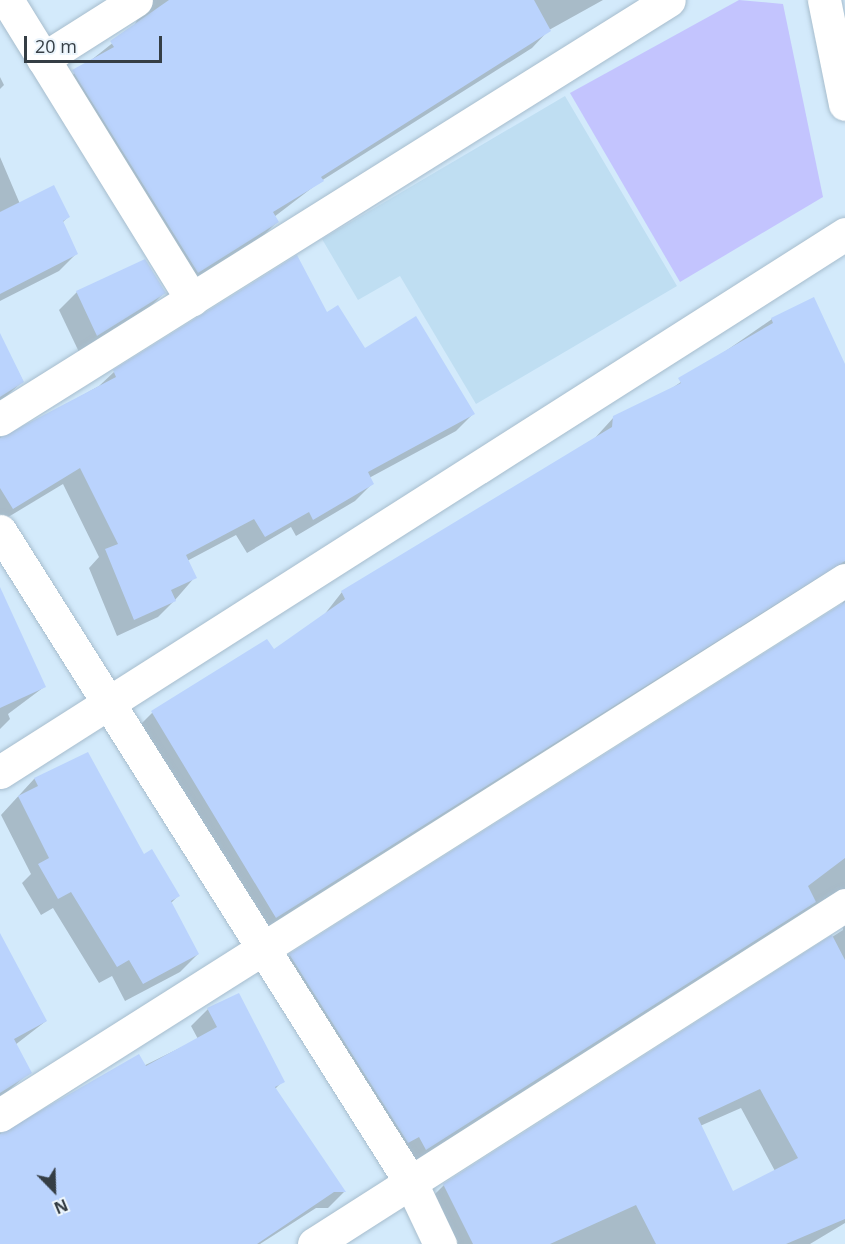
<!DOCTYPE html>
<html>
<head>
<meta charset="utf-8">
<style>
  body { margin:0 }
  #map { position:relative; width:845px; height:1244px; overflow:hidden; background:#d3eafb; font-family:"Open Sans",sans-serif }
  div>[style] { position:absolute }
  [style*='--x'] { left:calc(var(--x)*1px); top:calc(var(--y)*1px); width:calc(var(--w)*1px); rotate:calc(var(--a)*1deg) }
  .built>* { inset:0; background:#bfdef2 }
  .green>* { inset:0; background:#c3c4fe }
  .shadow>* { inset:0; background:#0003 }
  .building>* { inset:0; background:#bad3fd }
  .roads { filter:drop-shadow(0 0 2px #a7bdcd) drop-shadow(0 0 2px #a7bdcd) }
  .minor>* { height:33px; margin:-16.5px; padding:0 16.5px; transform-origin:16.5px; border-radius:16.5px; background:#fff }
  span { translate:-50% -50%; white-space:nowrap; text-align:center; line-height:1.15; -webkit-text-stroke:5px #ecf5fc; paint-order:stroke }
  .north { position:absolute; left:24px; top:1160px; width:60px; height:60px; -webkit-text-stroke:4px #ecf5fc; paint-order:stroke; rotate:157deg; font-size:16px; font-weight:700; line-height:24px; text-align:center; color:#353e45 }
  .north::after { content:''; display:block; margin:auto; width:21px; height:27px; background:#353e45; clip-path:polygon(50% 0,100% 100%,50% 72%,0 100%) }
  .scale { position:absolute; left:24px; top:36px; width:138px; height:27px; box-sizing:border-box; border:3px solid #353e45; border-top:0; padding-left:8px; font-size:18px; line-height:21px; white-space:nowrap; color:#353e45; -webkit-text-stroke:4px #ecf5fc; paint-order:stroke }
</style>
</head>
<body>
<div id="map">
  <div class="built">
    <i style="clip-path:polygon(565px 96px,677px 286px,476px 404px,400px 276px,358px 300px,322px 239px)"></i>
  </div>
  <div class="green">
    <i style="clip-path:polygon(739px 0,783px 4px,823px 197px,680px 282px,570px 93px)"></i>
  </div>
  <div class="shadow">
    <i style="clip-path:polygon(122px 0,603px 0,549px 30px,532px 48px,321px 181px,274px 217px,277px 222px,260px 239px,180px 289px,56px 88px,134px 26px,138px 18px)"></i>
    <i style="clip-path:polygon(0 77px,4px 85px,0 89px)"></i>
    <i style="clip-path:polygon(0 157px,20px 204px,68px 217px,62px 223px,76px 254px,59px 271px,0 301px)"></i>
    <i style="clip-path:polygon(77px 292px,164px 293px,147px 310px,79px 352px,59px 310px)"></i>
    <i style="clip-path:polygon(327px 314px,364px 350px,473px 414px,456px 431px,369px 478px,372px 484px,355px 501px,296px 536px,291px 527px,247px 553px,236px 535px,187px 561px,195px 577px,175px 600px,158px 617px,117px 636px,89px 568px,99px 557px,63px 484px,0 522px,0 437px,10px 436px,99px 386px,114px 372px)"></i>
    <i style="clip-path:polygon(772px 319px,845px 369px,845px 599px,256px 936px,133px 732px,152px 713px,267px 641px,273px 651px,324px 615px,342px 592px,594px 439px,614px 417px,665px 393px)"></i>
    <i style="clip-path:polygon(0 336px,23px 381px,0 402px)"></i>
    <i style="clip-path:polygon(evenodd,845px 599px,845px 1223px,810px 1244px,447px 1244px,425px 1204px,444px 1185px,843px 930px,842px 915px,406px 1168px,271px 975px,290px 955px,841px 606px,845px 599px,741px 1108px,775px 1171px,732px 1193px,700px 1126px,741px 1108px)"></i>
    <i style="clip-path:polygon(0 617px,44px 687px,8px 714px,10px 719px,0 729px)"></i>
    <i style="clip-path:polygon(87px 754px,144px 856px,178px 896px,171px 903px,198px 954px,180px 972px,125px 1001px,112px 976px,99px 983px,53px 908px,41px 915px,22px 883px,31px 874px,1px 815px,34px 779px)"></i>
    <i style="clip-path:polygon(0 953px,46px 1021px,15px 1045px,30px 1072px,0 1098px)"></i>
    <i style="clip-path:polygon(208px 1009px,283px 1081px,275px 1089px,344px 1192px,328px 1208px,316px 1208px,260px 1244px,0 1244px,0 1133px,10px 1132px,198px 1039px,191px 1026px)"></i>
  </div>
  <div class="building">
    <i style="clip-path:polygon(169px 0,534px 0,551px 31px,321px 177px,324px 181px,273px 212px,279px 222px,198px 273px,72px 70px,114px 47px,110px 41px)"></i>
    <i style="clip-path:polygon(54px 185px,70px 217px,63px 221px,78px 254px,0 294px,0 212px)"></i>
    <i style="clip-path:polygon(297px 255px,327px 312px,338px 305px,365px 348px,416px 316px,475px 414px,368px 472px,374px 484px,313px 520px,309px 512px,265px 537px,254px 519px,186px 555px,197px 578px,171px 590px,176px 601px,134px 620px,105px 549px,118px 544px,80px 468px,13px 509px,0 488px,0 438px,116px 377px,113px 370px)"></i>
    <i style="clip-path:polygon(145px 259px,166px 293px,97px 336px,76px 291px)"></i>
    <i style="clip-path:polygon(814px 297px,845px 364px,845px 561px,276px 918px,151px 711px,267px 639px,274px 649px,345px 599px,341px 591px,612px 427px,613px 416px,681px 383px,678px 378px,773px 323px,771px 318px)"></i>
    <i style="clip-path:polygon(0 333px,24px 382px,0 397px)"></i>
    <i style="clip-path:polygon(0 587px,46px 687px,0 708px)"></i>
    <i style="clip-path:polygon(845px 602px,845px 858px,808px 886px,816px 902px,426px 1150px,419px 1137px,408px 1143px,289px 954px)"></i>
    <i style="clip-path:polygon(88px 752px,144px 854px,152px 849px,180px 896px,171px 901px,199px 954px,143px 984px,129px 960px,117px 967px,71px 892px,58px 899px,38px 864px,49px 858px,18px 796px,38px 786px,34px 778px)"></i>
    <i style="clip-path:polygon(0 933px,47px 1021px,14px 1039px,32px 1073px,0 1093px)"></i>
    <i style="clip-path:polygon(evenodd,832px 935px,845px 960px,845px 1219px,786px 1244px,656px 1244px,636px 1205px,550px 1244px,473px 1244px,443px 1184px,832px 935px,760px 1089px,798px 1158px,733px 1191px,698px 1118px,760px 1089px)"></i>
    <i style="clip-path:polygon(239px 993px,285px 1082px,275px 1087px,346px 1192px,334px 1192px,257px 1244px,0 1244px,0 1134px,139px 1054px,146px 1066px,217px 1027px,207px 1008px)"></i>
  </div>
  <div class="roads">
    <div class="minor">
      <i style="--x:7;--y:0;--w:352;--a:58.3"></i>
      <i style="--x:824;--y:0;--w:106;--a:78.6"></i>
      <i style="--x:43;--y:59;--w:110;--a:-32.4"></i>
      <i style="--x:0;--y:419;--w:789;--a:-32.06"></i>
      <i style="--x:0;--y:531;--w:771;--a:57.77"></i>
      <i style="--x:411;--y:1183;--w:68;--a:64.6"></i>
      <i style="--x:0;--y:772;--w:1002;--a:-32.48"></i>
      <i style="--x:0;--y:1115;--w:1000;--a:-32.34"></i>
      <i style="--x:314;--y:1244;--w:630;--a:-32.55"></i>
    </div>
  </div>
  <div class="north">N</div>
  <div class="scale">20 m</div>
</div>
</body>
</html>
